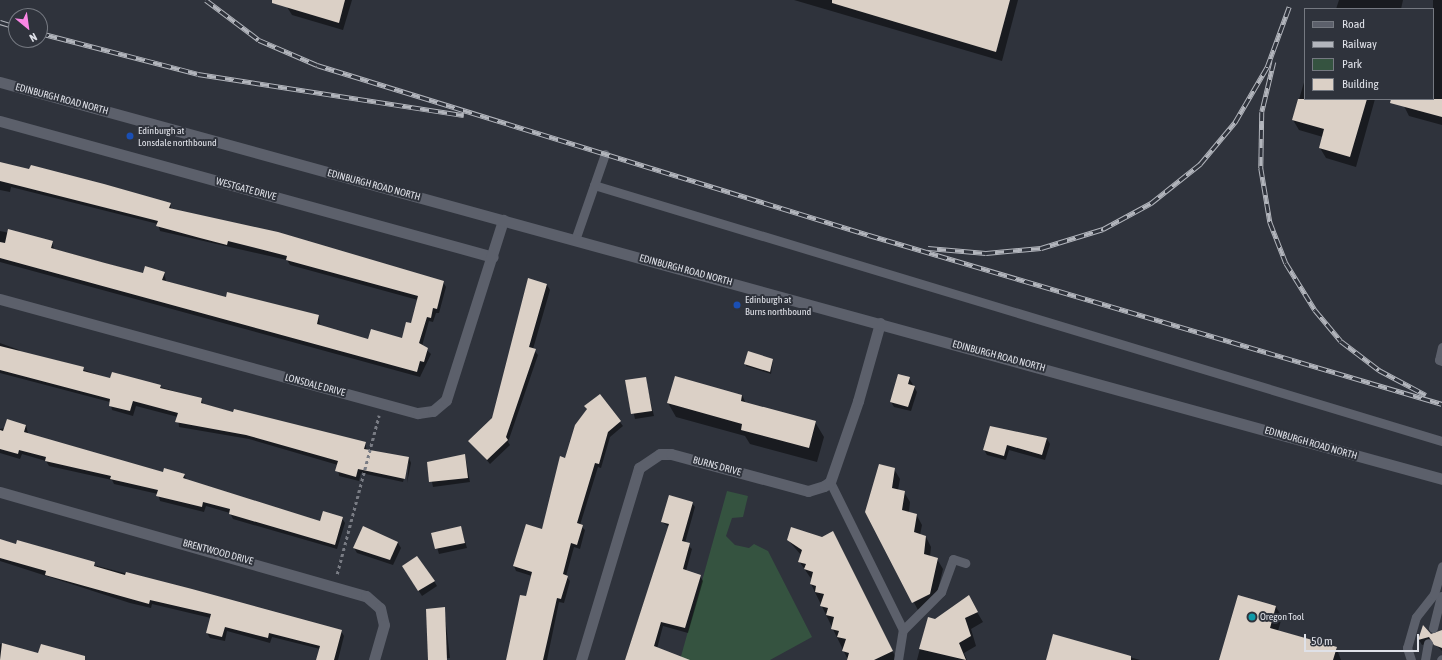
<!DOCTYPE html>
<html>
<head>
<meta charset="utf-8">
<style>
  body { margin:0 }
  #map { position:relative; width:1442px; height:660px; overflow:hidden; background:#2f333c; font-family:"Asap Condensed",sans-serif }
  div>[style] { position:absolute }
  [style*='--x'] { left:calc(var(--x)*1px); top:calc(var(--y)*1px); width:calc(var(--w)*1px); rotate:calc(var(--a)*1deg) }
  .green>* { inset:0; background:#355340 }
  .shadow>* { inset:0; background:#0007 }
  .building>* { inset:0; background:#dbd0c6 }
  .path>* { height:2.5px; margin-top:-1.25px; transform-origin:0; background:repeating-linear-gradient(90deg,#797c84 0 3px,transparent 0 6px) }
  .service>* { height:9px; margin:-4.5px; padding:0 4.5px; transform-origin:4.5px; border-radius:4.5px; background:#5c606b }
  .minor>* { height:11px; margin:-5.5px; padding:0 5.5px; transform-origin:5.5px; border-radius:5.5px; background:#5c606b }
  .secondary>* { height:11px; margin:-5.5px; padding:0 5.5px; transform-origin:5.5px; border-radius:5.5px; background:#5c606b }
  .rail>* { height:4.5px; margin-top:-2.25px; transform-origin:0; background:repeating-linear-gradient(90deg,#2f333c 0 9px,#b2b5bc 0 18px); box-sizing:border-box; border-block:1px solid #b2b5bc }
  .dots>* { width:11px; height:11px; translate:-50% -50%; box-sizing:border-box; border:2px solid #2f333c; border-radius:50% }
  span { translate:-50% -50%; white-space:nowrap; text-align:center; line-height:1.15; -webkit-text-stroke:4px #2f333c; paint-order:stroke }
  .street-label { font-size:10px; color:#dfe1e8 }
  .poi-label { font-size:10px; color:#dfe1e8 }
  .left { translate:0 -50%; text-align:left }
  .legend { position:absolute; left:1304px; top:8px; width:130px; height:92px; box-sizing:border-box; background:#2f333c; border:1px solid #757981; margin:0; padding:5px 7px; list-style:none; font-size:12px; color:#dfe1e8 }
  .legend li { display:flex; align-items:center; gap:8px; height:20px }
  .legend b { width:20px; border:1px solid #757981 }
  .north { position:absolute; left:8px; top:8px; width:40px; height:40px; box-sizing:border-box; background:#2f333c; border:1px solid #757981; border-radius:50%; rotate:151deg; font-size:11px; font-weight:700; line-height:16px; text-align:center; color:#dfe1e8 }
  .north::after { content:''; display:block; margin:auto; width:14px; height:18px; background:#fb86e5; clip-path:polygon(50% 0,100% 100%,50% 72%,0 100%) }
  .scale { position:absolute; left:1304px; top:634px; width:115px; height:18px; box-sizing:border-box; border:2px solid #dfe1e8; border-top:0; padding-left:5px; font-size:12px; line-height:14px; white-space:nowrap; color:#dfe1e8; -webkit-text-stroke:3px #2f333c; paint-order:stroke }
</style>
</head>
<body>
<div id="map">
  <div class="green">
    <i style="clip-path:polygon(727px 491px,748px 496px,743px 517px,732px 518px,726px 536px,735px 545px,749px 548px,754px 544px,768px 551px,812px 637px,770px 660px,680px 660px)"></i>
  </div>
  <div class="shadow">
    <i style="clip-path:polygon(289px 0,352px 0,343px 30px,292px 15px,287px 7px)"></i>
    <i style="clip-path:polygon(794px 0,1018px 0,1002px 61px)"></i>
    <i style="clip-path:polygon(1339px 0,1403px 0,1401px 9px,1336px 9px)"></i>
    <i style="clip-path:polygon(1433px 0,1442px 0,1442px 125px,1409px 116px,1404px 106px,1405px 99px,1433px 99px)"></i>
    <i style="clip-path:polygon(1305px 79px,1305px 99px,1375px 99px,1356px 167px,1326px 158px,1320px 148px,1323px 137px,1299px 130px,1293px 120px)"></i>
    <i style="clip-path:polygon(0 163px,170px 204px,172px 210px,443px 282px,446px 287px,439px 313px,436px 313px,433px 322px,429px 321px,422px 346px,431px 354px,420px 377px,0 262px,0 231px,52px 242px,54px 249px,144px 274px,164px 272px,166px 281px,226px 299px,228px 293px,319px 316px,320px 326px,369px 340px,402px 339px,412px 324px,418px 300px,290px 265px,287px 260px,160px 231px,158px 224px,11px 187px,10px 192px,0 190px)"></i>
    <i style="clip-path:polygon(528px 280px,547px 285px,550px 290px,533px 349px,538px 355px,508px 442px,510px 445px,490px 464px,470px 441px,493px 418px)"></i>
    <i style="clip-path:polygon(0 343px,19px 350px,22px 354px,63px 362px,111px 380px,113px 373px,201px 399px,204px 405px,365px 443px,367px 451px,409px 458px,411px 463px,407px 483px,409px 461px,403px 482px,361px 473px,359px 481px,339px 476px,338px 465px,249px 439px,179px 427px,178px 417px,136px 406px,133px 416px,112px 410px,110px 402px,0 373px)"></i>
    <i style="clip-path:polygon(748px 353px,773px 360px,771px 374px,746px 366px)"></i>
    <i style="clip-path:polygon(645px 378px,654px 416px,635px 419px,626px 381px)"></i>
    <i style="clip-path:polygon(909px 378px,917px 392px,911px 411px,894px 407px,891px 402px)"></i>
    <i style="clip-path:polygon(599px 395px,623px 426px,610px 437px,601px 468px,598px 467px,580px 525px,585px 530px,580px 549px,574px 547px,566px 576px,570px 581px,564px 603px,559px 602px,547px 660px,507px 660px,532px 576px,516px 571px,514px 566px,543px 530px,566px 459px,587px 410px,585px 406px)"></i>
    <i style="clip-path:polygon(742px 395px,746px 404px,815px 422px,824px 437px,817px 462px,750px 444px,745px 436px,676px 417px,668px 403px)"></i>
    <i style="clip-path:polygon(26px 425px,28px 434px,164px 474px,184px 475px,187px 480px,321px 522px,342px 518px,345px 523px,337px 549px,233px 519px,230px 513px,206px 506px,204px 512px,160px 501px,158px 494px,114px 484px,112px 480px,49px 466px,46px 461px,22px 454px,20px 459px,0 453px,0 429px)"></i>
    <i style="clip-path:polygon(1029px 434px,1047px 439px,1050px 444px,1045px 460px,1009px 450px,1006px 460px,987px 455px,984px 450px)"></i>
    <i style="clip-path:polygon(465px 455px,470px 482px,433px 487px,428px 463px)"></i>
    <i style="clip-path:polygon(894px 469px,900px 479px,898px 490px,904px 492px,910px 502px,909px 512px,916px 514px,922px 525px,920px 535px,926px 537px,931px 547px,930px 557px,937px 559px,943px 569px,934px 606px,919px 612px,866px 512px)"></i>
    <i style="clip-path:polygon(692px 503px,695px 507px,685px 543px,692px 549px,686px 571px,700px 576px,703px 581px,688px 633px,663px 626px,654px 660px,625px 660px,669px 527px,662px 522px)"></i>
    <i style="clip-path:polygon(364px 528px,398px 543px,401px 548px,393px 565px,357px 553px,354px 548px)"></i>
    <i style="clip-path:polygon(461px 528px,467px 548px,439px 554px,433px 534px)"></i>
    <i style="clip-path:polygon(0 540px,341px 631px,344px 636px,338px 660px,318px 660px,320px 649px,272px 637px,270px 643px,227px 631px,225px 641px,210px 638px,207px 633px,211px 618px,152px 604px,151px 608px,130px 603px,0 561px)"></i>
    <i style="clip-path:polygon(788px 540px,839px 543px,897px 660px,848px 660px,811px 584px,812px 580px,799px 561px,801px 555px)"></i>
    <i style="clip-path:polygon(406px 571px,434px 581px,437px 586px,422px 596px)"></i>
    <i style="clip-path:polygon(1239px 596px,1276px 607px,1282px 617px,1278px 631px,1336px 647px,1341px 660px,1220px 660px)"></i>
    <i style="clip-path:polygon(968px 597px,983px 622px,971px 629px,976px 646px,964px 653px,967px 660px,917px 660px,928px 618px,935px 620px)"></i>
    <i style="clip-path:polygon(444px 608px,450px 658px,429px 660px)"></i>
    <i style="clip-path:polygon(1423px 627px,1431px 635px,1442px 631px,1442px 651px,1433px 642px,1422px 645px,1419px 640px)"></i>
    <i style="clip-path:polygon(1054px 635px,1140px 660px,1047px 660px)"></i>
    <i style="clip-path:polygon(0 644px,39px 654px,70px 660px,0 660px)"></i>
  </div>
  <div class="building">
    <i style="clip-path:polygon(272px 0,345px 0,339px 23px,272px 3px)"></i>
    <i style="clip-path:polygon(832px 0,1010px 0,996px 52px,832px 3px)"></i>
    <i style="clip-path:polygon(1298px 99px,1367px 99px,1350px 157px,1319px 148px,1324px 129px,1292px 120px)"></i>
    <i style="clip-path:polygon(1391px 99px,1442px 99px,1442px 117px,1390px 103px)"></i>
    <i style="clip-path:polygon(0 162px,29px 169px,31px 165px,104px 184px,171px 203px,169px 208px,278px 232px,444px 281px,437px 309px,433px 308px,431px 318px,427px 317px,419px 343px,428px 348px,424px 362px,420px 361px,417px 372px,0 258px,0 242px,5px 243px,8px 229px,53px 241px,51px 248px,105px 263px,143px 273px,145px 266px,165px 272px,162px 280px,226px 297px,227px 292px,319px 315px,317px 324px,368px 339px,371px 329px,402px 338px,406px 322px,411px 323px,418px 296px,286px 260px,287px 256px,228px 241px,227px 245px,200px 238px,156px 226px,158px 221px,0 181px)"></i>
    <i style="clip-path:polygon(528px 278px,547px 284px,529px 347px,536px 349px,506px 437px,508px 440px,487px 460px,468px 441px,492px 418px)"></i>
    <i style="clip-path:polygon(0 346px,84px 367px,83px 371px,110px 378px,112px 372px,161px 385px,160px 388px,202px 398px,201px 403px,233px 412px,234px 409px,366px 442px,364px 449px,409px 457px,405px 479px,358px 469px,356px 477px,335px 471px,338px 461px,246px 435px,175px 422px,178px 413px,133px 401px,130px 411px,109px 406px,110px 399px,0 370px)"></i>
    <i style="clip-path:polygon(748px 351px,773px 359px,770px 372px,744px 364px)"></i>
    <i style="clip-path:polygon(898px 374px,910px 377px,908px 384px,915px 386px,908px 407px,890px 402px)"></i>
    <i style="clip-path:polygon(675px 376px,742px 395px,741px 401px,816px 421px,809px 448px,741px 430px,742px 424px,667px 403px)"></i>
    <i style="clip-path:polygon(646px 377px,652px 411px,631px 414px,625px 380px)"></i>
    <i style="clip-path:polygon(600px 394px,621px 421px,608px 432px,599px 464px,595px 463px,577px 523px,583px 525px,577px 545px,571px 543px,563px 574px,568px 576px,561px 599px,557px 598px,543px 660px,506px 660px,520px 595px,526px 596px,532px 572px,513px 566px,526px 524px,542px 529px,560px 456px,565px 458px,575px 425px,587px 409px,584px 406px)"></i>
    <i style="clip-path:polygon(7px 419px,26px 425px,24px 432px,163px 472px,164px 468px,185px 474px,183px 478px,320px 521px,323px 511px,343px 517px,335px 545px,229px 514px,230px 509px,203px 502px,202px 507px,177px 501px,156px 496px,158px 490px,110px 479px,111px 476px,45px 461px,46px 457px,19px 450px,18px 454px,0 449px,0 430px,3px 431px)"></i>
    <i style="clip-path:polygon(990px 426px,1047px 438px,1042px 455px,1007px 445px,1004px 456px,983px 450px)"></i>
    <i style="clip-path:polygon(465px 454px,468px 478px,429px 482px,427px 462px)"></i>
    <i style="clip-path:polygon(879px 464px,895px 468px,892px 488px,905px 491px,902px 510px,917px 514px,914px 532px,926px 536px,924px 554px,938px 558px,930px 594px,912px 603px,865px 512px)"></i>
    <i style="clip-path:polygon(669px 495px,693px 502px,682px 541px,690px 543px,683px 569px,701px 575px,685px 628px,661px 622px,654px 646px,690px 660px,625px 660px,669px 524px,661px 522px)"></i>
    <i style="clip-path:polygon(363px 526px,398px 542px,390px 560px,353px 548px)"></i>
    <i style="clip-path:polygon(461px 526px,465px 543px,435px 549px,431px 533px)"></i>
    <i style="clip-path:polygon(791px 527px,822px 537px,833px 531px,893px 651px,874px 660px,847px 660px,849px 653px,842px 651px,846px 639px,837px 637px,839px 631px,831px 629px,834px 617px,826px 615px,828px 608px,820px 606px,824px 594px,815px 592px,816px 586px,810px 584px,813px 572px,804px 569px,806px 564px,798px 562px,802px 550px,787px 540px)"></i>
    <i style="clip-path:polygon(0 539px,16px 544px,17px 540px,95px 562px,94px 566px,125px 575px,126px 572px,192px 589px,342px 630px,334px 660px,316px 660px,320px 646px,269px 633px,268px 638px,225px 627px,222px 637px,206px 633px,211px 614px,150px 600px,149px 604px,45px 575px,46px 571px,0 558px)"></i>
    <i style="clip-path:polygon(417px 556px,435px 581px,418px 591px,402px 566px)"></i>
    <i style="clip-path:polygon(969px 595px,978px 612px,965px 618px,971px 636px,959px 643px,966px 660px,919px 649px,928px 617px,935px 619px)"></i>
    <i style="clip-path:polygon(1238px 595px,1276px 606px,1270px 628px,1337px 647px,1333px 660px,1219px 660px)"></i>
    <i style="clip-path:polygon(445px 607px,447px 660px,428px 660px,426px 609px)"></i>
    <i style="clip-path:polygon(1423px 625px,1431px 634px,1442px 630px,1442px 648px,1434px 645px,1429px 637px,1418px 640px)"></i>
    <i style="clip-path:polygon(1053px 634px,1131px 656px,1131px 660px,1046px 660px)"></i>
    <i style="clip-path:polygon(2px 643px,38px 653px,41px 644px,85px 656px,85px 660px,0 660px)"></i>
  </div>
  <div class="path">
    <i style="--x:337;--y:574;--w:164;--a:-75.2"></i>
  </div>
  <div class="service">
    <i style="--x:594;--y:185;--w:886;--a:16.8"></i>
    <i style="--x:575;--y:240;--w:91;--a:-70.8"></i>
    <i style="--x:1442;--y:347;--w:13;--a:103"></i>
    <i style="--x:1439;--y:360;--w:3;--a:18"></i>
    <i style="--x:830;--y:482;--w:165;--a:63.7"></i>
    <i style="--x:1433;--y:628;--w:33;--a:-76"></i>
    <i style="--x:898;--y:660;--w:30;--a:-81"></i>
    <i style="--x:903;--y:630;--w:54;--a:-45"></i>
    <i style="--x:941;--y:592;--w:35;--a:-70"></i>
    <i style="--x:953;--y:559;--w:13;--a:18"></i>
    <i style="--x:1411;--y:660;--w:13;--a:-108"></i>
    <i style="--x:1407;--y:648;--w:32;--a:-74"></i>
    <i style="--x:1416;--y:617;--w:29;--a:-52"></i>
    <i style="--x:1434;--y:594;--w:29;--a:-74"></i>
    <i style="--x:1425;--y:660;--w:17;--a:-80"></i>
    <i style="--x:1441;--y:660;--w:1;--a:-45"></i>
  </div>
  <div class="minor">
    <i style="--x:0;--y:121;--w:511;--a:15.42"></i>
    <i style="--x:0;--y:299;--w:433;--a:15.3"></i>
    <i style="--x:418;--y:413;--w:15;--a:-8"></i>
    <i style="--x:433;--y:411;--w:17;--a:-40"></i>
    <i style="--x:446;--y:400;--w:189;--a:-72.4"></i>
    <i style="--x:0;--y:492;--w:380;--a:15.9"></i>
    <i style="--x:366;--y:596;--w:18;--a:41"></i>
    <i style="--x:380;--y:608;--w:17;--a:77"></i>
    <i style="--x:384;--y:625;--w:36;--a:106"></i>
    <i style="--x:581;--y:660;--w:201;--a:-73.2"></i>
    <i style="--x:639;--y:468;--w:25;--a:-34"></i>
    <i style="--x:660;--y:454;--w:11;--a:0"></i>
    <i style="--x:671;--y:454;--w:142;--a:15.1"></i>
    <i style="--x:808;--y:491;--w:17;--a:-17"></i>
    <i style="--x:824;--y:486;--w:7;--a:-34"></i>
    <i style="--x:830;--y:482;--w:86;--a:-70.9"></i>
    <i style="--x:858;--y:401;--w:81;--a:-74.2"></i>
  </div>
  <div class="secondary">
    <i style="--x:0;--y:82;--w:1496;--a:15.39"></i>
  </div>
  <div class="rail">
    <i style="--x:206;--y:0;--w:66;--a:37"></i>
    <i style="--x:259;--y:40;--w:63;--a:23.3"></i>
    <i style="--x:317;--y:65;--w:578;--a:17.12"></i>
    <i style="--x:869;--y:235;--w:597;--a:16.43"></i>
    <i style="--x:0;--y:22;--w:17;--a:17"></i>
    <i style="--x:40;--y:33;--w:163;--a:14.5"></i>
    <i style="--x:198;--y:74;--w:269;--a:8.8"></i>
    <i style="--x:1274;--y:62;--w:51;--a:103.5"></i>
    <i style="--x:1262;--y:112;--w:56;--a:91"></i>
    <i style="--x:1261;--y:168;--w:55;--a:80.5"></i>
    <i style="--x:1270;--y:222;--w:44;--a:68.7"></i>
    <i style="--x:1286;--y:263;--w:55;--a:58.3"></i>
    <i style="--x:1315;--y:310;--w:40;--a:50"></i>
    <i style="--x:1341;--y:341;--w:48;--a:37.3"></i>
    <i style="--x:1379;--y:370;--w:53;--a:28"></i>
    <i style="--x:928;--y:248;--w:58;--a:4.9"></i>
    <i style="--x:986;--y:253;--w:55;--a:-5.2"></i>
    <i style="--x:1041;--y:248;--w:65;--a:-17"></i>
    <i style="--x:1103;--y:229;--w:55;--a:-28.4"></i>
    <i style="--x:1151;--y:203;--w:63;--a:-38.5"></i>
    <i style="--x:1200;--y:164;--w:55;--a:-50.2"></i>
    <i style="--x:1235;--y:122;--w:64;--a:-59.8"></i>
    <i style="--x:1267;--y:67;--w:64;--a:-69.9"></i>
  </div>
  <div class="dots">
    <i style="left:130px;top:136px;background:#1a4fb4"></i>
    <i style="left:737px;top:305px;background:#1a4fb4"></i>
    <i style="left:1252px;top:617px;background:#0f9aa8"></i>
  </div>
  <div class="street-label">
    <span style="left:62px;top:99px;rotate:15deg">EDINBURGH ROAD NORTH</span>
    <span style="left:374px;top:185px;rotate:15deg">EDINBURGH ROAD NORTH</span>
    <span style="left:246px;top:189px;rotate:15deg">WESTGATE DRIVE</span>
    <span style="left:686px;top:270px;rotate:15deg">EDINBURGH ROAD NORTH</span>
    <span style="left:999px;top:356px;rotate:15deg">EDINBURGH ROAD NORTH</span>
    <span style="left:315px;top:385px;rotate:15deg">LONSDALE DRIVE</span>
    <span style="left:1311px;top:443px;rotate:16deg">EDINBURGH ROAD NORTH</span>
    <span style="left:717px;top:466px;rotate:15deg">BURNS DRIVE</span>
    <span style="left:218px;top:552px;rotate:15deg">BRENTWOOD DRIVE</span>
  </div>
  <div class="poi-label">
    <span class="left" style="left:138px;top:136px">Edinburgh at<br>Lonsdale northbound</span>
    <span class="left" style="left:745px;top:305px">Edinburgh at<br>Burns northbound</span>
    <span class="left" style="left:1260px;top:617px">Oregon Tool</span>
  </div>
  <ul class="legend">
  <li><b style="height:5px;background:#5c606b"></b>Road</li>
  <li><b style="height:5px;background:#b2b5bc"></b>Railway</li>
  <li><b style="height:11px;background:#355340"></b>Park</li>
  <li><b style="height:11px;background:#dbd0c6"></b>Building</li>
  </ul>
  <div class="north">N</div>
  <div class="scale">50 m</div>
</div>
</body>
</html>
